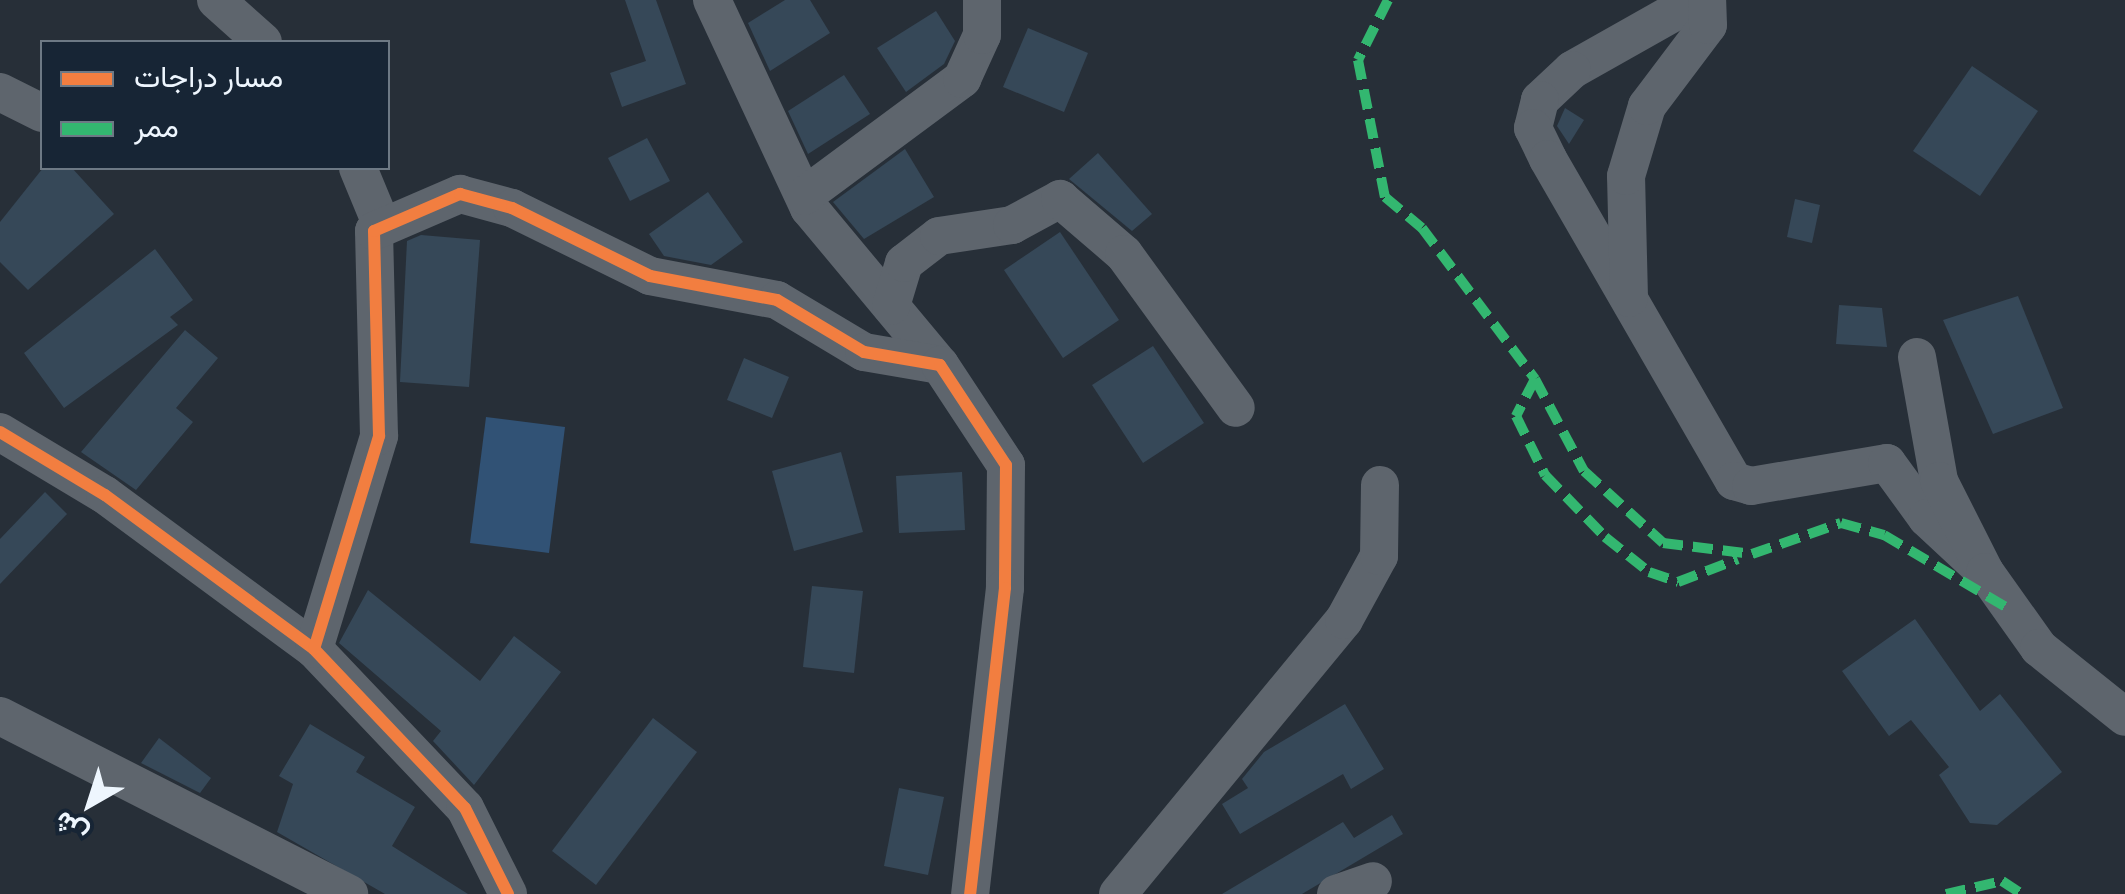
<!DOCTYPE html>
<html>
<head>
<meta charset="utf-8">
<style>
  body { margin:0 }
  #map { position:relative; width:2125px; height:894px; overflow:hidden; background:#272f38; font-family:"Source Sans 3",Vazirmatn,sans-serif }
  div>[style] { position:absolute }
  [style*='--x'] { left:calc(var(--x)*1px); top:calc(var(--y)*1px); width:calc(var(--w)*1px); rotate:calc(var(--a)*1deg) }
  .green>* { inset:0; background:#315275 }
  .building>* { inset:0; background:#364858 }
  .minor>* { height:38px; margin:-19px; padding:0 19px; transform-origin:19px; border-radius:19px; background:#5e656d }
  .quiet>* { height:10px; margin-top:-5px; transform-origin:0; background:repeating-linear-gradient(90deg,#33b770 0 20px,transparent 0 30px) }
  .cycleway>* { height:12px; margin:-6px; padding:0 6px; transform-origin:6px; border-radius:6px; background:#f27e40 }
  span { translate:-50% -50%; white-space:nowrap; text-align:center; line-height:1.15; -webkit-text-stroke:9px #172535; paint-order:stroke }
  .legend { position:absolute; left:40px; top:40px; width:350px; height:130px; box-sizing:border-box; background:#172535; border:2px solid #6d7985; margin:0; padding:12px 18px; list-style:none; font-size:30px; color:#eef6fe }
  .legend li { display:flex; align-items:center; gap:20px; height:50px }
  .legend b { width:50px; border:2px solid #6d7985 }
  .north { position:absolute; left:40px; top:754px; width:100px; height:100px; -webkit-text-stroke:8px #172535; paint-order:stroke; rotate:219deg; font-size:28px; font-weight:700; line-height:40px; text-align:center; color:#eef6fe }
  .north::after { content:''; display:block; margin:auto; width:35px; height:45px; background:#eef6fe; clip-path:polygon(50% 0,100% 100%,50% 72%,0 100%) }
</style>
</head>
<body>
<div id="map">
  <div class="green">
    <i style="clip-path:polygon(486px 417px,565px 427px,549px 553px,470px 543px)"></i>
  </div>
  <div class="building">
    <i style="clip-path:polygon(625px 0,656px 0,686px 84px,622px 107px,610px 73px,646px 61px)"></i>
    <i style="clip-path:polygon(785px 0,810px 0,830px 33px,770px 71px,748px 23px)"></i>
    <i style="clip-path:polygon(936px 11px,955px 41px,944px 64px,906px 92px,877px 48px)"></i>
    <i style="clip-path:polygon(1028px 28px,1088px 53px,1064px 112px,1003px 87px)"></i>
    <i style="clip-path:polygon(1972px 66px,2038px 111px,1980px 196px,1913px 151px)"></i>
    <i style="clip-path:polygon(844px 75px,870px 114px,808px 154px,788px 111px)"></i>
    <i style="clip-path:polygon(1565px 108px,1584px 120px,1569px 144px,1557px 126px)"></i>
    <i style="clip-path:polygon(647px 138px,670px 181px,630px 201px,608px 158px)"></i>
    <i style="clip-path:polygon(905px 149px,934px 197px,864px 239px,833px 202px)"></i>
    <i style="clip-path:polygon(1098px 153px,1152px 214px,1132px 231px,1069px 179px)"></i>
    <i style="clip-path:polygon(43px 168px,72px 168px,114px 214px,28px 290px,0 262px,0 222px)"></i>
    <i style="clip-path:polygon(708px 192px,743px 242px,711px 265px,664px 256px,649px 234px)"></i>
    <i style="clip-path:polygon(1795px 199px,1820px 205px,1812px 243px,1787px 237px)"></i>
    <i style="clip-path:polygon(1060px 232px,1119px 320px,1063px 358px,1004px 270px)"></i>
    <i style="clip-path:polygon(421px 235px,480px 240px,469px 387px,400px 382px,407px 241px)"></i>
    <i style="clip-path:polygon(155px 249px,193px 300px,170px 317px,178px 325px,64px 408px,24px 353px)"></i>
    <i style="clip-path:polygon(2018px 296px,2063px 408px,1993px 434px,1943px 320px)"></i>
    <i style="clip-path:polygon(1839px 305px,1882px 308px,1887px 347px,1836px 344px)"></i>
    <i style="clip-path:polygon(185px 330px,218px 358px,176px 408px,193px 422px,136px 490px,81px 452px)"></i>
    <i style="clip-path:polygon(1153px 346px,1204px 423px,1143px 463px,1092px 385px)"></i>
    <i style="clip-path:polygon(744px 358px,789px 377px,772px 418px,727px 400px)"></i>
    <i style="clip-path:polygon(841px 452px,863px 532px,794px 551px,772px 471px)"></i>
    <i style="clip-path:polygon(962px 472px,965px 530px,899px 533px,896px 476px)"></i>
    <i style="clip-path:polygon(45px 492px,67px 514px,0 584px,0 539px)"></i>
    <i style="clip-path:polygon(812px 586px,863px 591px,854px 673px,803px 667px)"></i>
    <i style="clip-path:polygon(368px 590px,480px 681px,514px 636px,561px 672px,474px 785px,433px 741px,441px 731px,339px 643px)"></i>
    <i style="clip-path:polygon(1915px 619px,1980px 711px,2000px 694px,2062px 772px,1997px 825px,1970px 823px,1939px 775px,1949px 767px,1911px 720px,1889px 736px,1842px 671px)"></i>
    <i style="clip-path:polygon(1345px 704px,1384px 769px,1351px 789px,1343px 774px,1240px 834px,1222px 804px,1248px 788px,1242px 779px,1264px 752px)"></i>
    <i style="clip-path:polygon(653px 718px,697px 752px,596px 885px,552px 851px)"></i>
    <i style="clip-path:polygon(310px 724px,365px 757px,356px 772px,415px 807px,392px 846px,468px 894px,385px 894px,277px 832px,293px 784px,279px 776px)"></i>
    <i style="clip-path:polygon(159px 738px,211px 778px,200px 793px,141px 763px)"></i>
    <i style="clip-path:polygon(899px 788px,944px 797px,928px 875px,884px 866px)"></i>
    <i style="clip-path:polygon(1392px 815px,1403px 834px,1302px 894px,1222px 894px,1343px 822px,1354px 838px)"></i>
  </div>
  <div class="minor">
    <i style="--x:216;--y:0;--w:63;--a:41.8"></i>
    <i style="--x:712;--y:0;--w:230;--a:65"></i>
    <i style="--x:809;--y:208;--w:204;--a:50.2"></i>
    <i style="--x:1696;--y:0;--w:142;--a:150.6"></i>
    <i style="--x:1572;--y:70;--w:44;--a:136.8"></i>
    <i style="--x:1540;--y:100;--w:29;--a:104"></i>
    <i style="--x:1533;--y:128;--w:34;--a:64"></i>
    <i style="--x:1548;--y:159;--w:372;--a:60"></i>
    <i style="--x:1734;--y:481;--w:18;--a:16"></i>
    <i style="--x:1751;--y:486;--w:138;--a:-9.6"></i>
    <i style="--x:1887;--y:463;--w:68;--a:54"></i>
    <i style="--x:1927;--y:518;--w:79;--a:43"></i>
    <i style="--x:0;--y:92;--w:47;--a:26.6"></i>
    <i style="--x:358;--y:168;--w:63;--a:67.5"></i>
    <i style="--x:804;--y:196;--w:197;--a:-36.5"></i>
    <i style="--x:962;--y:79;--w:48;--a:-65.6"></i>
    <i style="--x:982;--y:35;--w:35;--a:-90"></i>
    <i style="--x:1629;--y:298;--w:122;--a:-91.4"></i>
    <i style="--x:1626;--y:176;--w:73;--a:-73.3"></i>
    <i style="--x:1647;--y:106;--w:101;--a:-53"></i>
    <i style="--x:1708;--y:25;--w:25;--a:-92"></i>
    <i style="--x:891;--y:306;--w:45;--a:-73.2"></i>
    <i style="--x:904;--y:263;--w:44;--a:-37.6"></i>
    <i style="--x:939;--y:236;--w:74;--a:-8.6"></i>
    <i style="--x:1012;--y:225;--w:55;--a:-28.4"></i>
    <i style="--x:1060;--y:199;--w:84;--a:40.7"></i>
    <i style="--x:1124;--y:254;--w:190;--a:54"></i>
    <i style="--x:1917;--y:357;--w:126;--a:79.9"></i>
    <i style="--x:1939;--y:481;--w:102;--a:63.2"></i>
    <i style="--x:1985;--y:572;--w:93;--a:54.6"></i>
    <i style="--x:2039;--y:648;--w:110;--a:38.7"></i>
    <i style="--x:0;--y:432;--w:122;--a:31"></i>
    <i style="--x:105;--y:495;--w:260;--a:36.4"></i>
    <i style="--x:314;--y:649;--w:219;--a:46.5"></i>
    <i style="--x:465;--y:808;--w:96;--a:63.4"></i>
    <i style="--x:314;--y:649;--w:223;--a:-73"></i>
    <i style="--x:379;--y:436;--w:205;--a:-91.4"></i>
    <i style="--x:374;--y:231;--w:94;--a:-23.3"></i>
    <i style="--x:460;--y:194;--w:54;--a:15.1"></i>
    <i style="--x:512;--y:208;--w:154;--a:26.2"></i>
    <i style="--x:650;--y:276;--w:129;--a:10.7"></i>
    <i style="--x:777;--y:300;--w:101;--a:30.9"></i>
    <i style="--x:864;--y:352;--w:77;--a:9.7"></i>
    <i style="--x:940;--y:365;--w:120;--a:56.6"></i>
    <i style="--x:1006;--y:465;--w:123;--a:90.5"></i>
    <i style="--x:1005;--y:588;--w:308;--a:96.5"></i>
    <i style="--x:0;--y:716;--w:392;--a:27"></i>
    <i style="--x:1118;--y:894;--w:355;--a:-50.5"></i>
    <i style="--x:1344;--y:620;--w:73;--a:-61.3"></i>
    <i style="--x:1379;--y:556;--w:71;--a:-89.2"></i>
    <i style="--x:1336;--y:894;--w:39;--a:-19"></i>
  </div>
  <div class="quiet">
    <i style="--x:1388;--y:0;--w:67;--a:116.6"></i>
    <i style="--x:1358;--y:60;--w:140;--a:78.9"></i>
    <i style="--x:1385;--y:197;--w:48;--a:40"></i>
    <i style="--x:1422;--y:228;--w:189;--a:53.2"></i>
    <i style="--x:1535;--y:379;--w:104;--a:62"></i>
    <i style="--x:1584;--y:471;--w:107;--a:42.3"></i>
    <i style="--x:1663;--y:543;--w:90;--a:7"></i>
    <i style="--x:1752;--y:554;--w:94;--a:-19.2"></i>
    <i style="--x:1841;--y:523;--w:45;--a:15.6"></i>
    <i style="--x:1884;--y:535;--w:145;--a:30.6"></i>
    <i style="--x:1535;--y:379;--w:42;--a:117.2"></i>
    <i style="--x:1516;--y:416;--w:66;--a:63.8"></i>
    <i style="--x:1545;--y:475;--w:86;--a:45.9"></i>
    <i style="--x:1605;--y:537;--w:56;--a:38.5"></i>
    <i style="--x:1649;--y:572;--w:31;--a:19"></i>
    <i style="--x:1678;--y:582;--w:64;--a:-21"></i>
    <i style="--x:1946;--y:894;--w:57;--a:-13.1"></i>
    <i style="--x:2002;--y:881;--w:24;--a:33"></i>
  </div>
  <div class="cycleway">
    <i style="--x:0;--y:432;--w:122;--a:31"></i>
    <i style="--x:105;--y:495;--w:260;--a:36.4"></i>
    <i style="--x:314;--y:649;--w:219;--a:46.5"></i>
    <i style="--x:465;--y:808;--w:96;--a:63.4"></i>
    <i style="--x:314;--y:649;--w:223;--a:-73"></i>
    <i style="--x:379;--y:436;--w:205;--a:-91.4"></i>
    <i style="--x:374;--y:231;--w:94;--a:-23.3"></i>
    <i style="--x:460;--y:194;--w:54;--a:15.1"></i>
    <i style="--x:512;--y:208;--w:154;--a:26.2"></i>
    <i style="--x:650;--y:276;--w:129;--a:10.7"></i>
    <i style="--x:777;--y:300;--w:101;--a:30.9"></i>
    <i style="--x:864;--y:352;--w:77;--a:9.7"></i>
    <i style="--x:940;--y:365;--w:120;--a:56.6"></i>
    <i style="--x:1006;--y:465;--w:123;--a:90.5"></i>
    <i style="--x:1005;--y:588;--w:308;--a:96.5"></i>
  </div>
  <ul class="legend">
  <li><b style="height:12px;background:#f27e40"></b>مسار دراجات</li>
  <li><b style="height:12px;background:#33b770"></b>ممر</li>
  </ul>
  <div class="north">ش</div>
</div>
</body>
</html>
